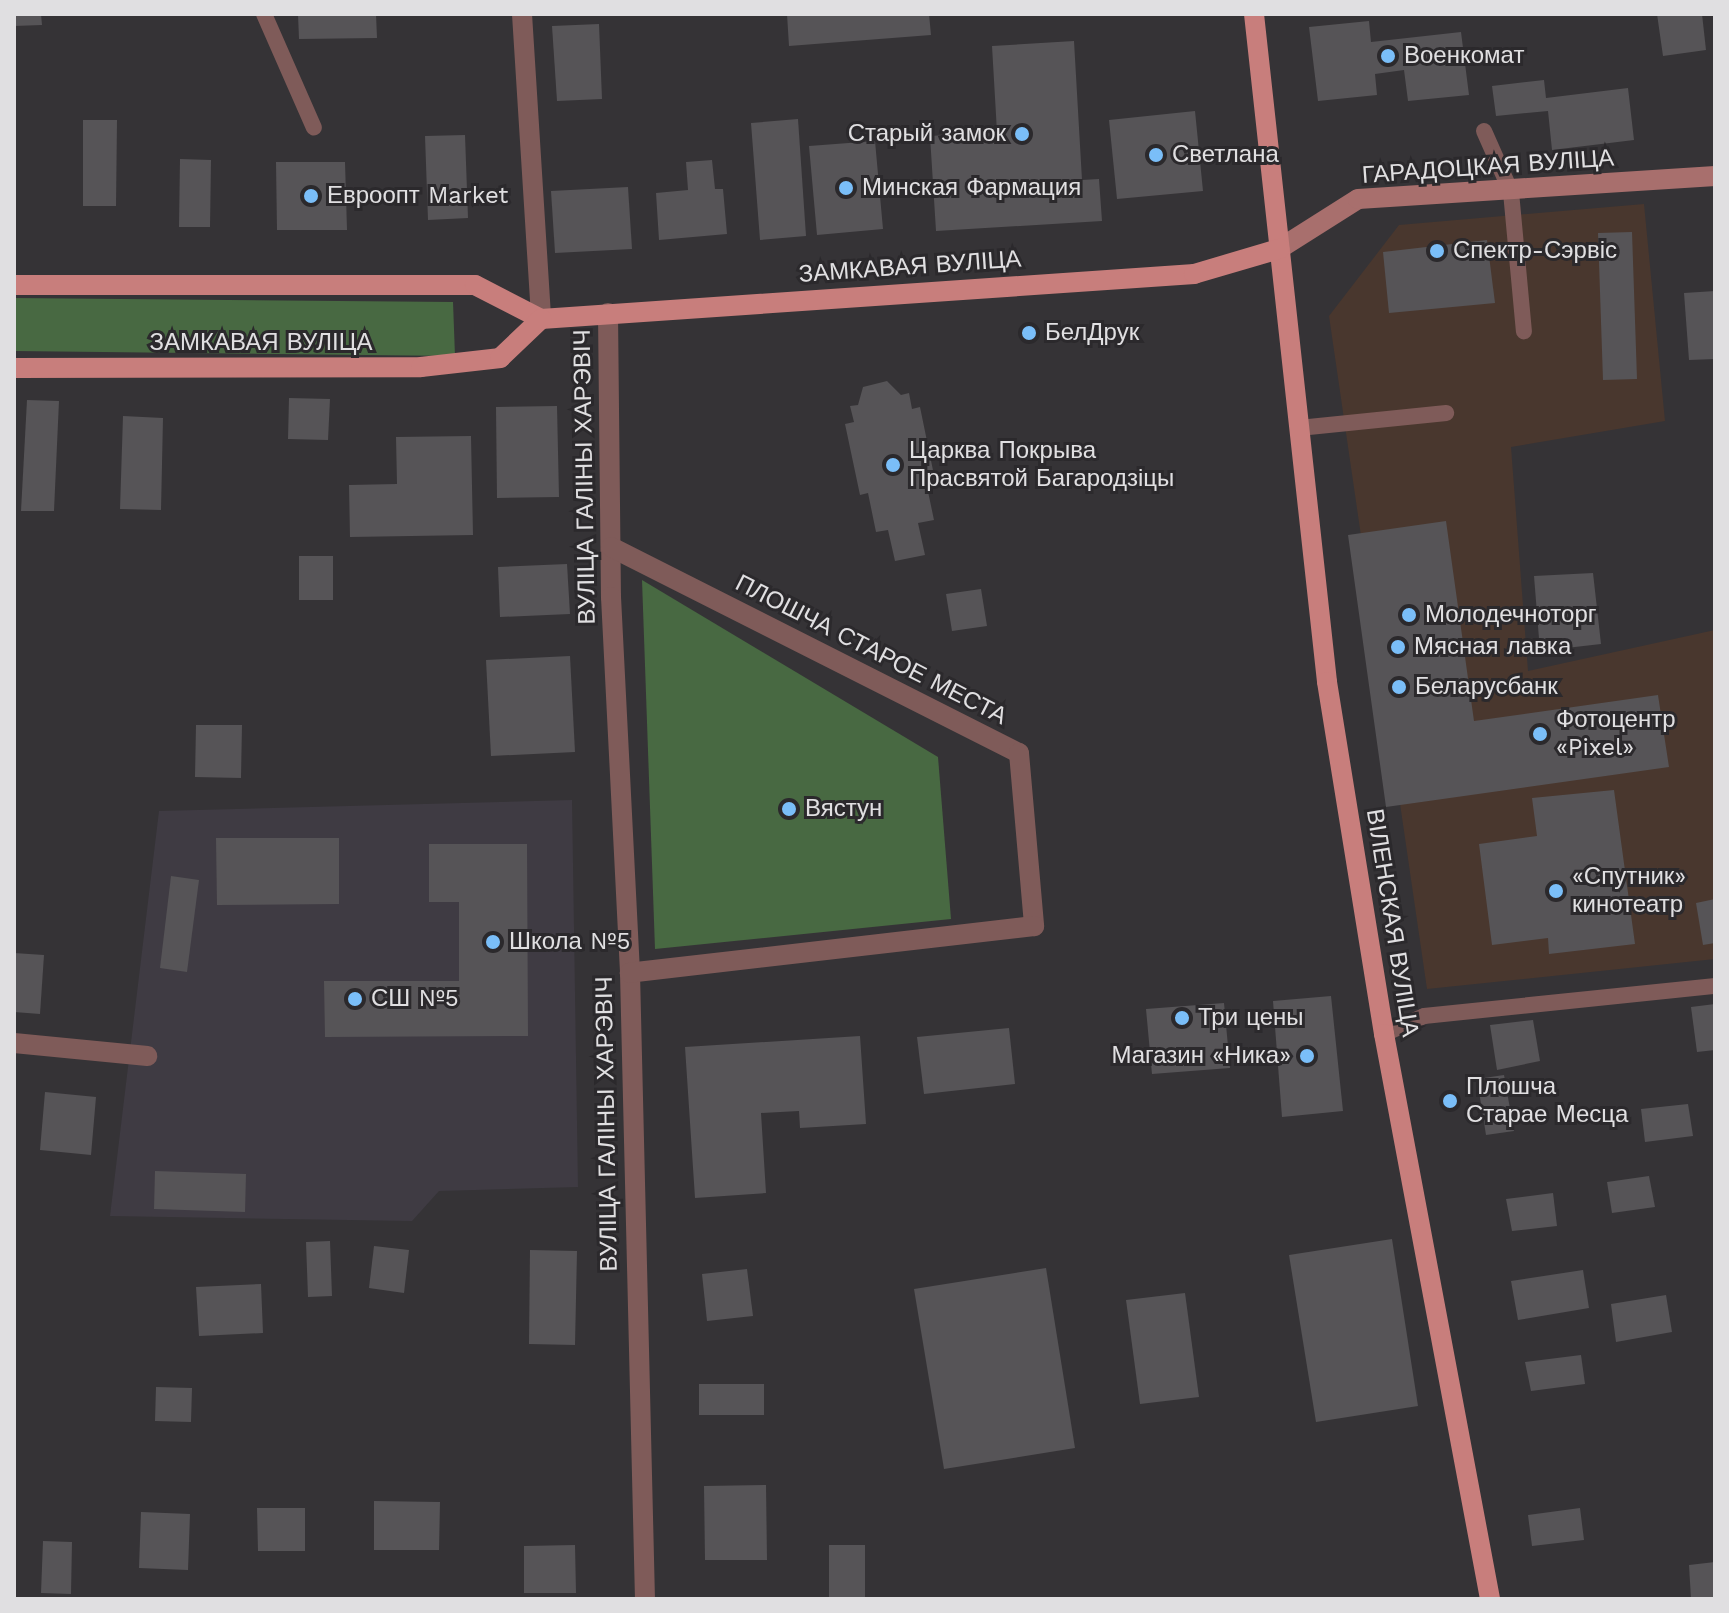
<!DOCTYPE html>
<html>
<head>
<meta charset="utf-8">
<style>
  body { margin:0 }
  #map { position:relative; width:1729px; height:1613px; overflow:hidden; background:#353336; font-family:"Work Sans",sans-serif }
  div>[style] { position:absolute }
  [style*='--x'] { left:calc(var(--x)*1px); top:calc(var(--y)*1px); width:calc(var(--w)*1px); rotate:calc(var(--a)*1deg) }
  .commercial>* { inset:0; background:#49372e }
  .built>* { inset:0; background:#3f3b43 }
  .green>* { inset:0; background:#486942 }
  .building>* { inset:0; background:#565457 }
  .lane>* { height:16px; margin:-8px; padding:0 8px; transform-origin:8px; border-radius:8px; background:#7f5b59 }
  .street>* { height:20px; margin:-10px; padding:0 10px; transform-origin:10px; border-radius:10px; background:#7f5b59 }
  .secondary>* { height:20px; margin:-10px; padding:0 10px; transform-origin:10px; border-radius:10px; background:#a86f6d }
  .primary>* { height:20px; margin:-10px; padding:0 10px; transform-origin:10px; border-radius:10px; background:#c87e7c }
  .dots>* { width:22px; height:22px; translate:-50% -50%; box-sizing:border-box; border:4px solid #2b292c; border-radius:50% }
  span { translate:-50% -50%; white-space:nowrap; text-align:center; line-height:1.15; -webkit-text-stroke:6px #2b292c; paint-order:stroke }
  .poi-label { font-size:24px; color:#e0dfe1 }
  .left { translate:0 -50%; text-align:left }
  .right { translate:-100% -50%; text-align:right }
  .street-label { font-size:24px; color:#e0dfe1 }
  .frame { position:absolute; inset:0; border:16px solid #e0dfe1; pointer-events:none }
</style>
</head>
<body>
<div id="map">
  <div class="commercial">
    <i style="clip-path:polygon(1644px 204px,1665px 421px,1511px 447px,1528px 671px,1715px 630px,1715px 959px,1427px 989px,1329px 316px,1399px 225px)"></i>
  </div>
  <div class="built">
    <i style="clip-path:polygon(572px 800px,578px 1187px,439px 1191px,412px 1221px,110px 1216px,159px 811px)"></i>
  </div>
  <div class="green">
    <i style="clip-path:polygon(14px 298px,453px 302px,455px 356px,14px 351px)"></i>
    <i style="clip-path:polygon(642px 580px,938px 757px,951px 919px,655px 949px)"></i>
  </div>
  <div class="building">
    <i style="clip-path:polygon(14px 14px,41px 14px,42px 25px,14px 26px)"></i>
    <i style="clip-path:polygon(298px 14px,376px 14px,377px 38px,299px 39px)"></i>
    <i style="clip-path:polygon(787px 14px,929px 14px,931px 35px,789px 46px)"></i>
    <i style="clip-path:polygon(1657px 14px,1702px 14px,1706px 50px,1663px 56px)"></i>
    <i style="clip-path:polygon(1369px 21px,1371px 42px,1461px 32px,1469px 95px,1408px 101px,1404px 70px,1375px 74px,1377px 95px,1318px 101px,1309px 27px)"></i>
    <i style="clip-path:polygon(599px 24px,602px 99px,557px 101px,552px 26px)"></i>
    <i style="clip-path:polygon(1074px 41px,1082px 180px,1099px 179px,1102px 221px,936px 231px,930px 136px,997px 132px,992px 46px)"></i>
    <i style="clip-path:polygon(1544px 80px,1546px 98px,1628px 88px,1634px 140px,1552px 150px,1548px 111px,1496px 116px,1492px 86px)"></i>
    <i style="clip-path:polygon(1195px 111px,1203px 191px,1117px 199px,1109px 120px)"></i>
    <i style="clip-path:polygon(798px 119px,806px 236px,760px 240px,751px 123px)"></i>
    <i style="clip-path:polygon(83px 120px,117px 120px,116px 206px,83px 206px)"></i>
    <i style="clip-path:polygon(465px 135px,468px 218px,428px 220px,425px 136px)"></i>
    <i style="clip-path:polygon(875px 141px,883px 229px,817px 235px,809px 146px)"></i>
    <i style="clip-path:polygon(180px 159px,211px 160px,210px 227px,179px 227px)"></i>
    <i style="clip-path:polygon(712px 160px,715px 189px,723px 189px,727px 234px,659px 240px,656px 193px,688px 190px,686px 162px)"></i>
    <i style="clip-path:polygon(276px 162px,345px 162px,347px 230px,277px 230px)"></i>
    <i style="clip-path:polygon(628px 187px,632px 249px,555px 253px,551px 191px)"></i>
    <i style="clip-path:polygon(1632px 232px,1637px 379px,1603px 380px,1598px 233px)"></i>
    <i style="clip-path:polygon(1487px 240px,1495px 303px,1389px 313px,1383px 252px)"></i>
    <i style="clip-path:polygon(1715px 291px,1715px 359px,1689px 360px,1684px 293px)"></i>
    <i style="clip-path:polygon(887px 381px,901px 395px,909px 393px,912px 409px,920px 407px,935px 480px,926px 482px,934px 520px,918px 523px,925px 555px,895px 561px,888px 530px,876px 532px,868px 493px,860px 495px,845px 424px,854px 422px,850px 406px,858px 405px,863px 387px)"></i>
    <i style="clip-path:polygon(289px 398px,330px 399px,328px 440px,288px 439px)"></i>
    <i style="clip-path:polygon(27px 400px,59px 401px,54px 511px,21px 511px)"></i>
    <i style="clip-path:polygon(557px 406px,559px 497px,497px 498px,496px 407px)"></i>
    <i style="clip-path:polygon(123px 416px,163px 418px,161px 510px,120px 509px)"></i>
    <i style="clip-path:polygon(471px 436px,473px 535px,350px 537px,349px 485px,397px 484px,396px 437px)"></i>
    <i style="clip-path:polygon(1446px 521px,1474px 721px,1658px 695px,1669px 767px,1386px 807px,1348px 535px)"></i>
    <i style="clip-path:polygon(299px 556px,333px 556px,333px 600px,299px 600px)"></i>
    <i style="clip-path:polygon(567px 564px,570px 614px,500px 617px,498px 567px)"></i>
    <i style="clip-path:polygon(1593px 573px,1601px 644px,1540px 651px,1534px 576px)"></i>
    <i style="clip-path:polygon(981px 589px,987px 626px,952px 631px,946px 594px)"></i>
    <i style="clip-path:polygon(570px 656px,575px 752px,491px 756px,486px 660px)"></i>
    <i style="clip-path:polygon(196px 725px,242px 725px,241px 778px,195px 777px)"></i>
    <i style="clip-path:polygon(1614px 790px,1635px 944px,1549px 954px,1548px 938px,1492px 945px,1479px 844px,1537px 836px,1532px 798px)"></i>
    <i style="clip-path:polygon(216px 838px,339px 838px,339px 904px,217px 905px)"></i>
    <i style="clip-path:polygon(429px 844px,527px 844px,528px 1036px,325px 1037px,324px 981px,459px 981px,459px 902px,429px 902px)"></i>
    <i style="clip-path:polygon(171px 876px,199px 880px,187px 972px,160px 968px)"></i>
    <i style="clip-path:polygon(1715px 899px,1715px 943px,1703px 945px,1696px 903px)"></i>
    <i style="clip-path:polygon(14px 953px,44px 955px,40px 1014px,14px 1012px)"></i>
    <i style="clip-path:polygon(1331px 996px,1343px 1111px,1282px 1117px,1273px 1001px)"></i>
    <i style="clip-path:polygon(1224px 1003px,1230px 1068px,1152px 1074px,1146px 1009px)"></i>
    <i style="clip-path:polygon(1715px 1004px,1715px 1050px,1697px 1052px,1691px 1007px)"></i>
    <i style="clip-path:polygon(1533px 1020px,1540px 1061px,1497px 1070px,1490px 1025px)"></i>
    <i style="clip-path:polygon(1009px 1028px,1015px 1084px,924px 1094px,917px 1037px)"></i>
    <i style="clip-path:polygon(860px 1036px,866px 1124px,800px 1128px,799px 1111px,761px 1113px,766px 1193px,695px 1198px,685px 1047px)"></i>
    <i style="clip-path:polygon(1504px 1075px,1514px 1131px,1486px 1135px,1477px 1079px)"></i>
    <i style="clip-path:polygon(45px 1092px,96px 1097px,91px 1155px,40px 1150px)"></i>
    <i style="clip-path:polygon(1688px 1104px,1693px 1136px,1645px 1142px,1641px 1109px)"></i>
    <i style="clip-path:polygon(155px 1171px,246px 1174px,245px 1212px,154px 1209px)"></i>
    <i style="clip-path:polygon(1649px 1176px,1655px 1207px,1612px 1213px,1607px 1182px)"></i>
    <i style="clip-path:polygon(1553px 1193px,1557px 1226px,1512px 1231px,1506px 1199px)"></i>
    <i style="clip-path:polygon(1392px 1239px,1418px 1406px,1316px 1422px,1289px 1255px)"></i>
    <i style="clip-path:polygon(330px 1241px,332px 1296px,308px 1297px,306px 1242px)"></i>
    <i style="clip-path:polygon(374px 1246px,409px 1250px,404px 1293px,369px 1288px)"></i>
    <i style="clip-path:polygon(530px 1250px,577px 1251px,575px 1345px,529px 1344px)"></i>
    <i style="clip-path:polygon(1046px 1268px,1075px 1448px,944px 1469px,914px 1289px)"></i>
    <i style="clip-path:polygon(747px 1269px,753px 1316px,707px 1321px,702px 1274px)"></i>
    <i style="clip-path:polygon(1583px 1270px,1589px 1308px,1518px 1320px,1511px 1281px)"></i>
    <i style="clip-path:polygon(261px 1284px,263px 1333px,199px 1336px,196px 1287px)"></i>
    <i style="clip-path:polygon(1185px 1293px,1199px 1397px,1140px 1404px,1126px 1300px)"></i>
    <i style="clip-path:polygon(1666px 1295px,1672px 1332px,1616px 1342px,1611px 1304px)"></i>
    <i style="clip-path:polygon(1581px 1355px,1585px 1384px,1531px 1391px,1525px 1362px)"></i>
    <i style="clip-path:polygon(699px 1384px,764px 1384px,764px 1415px,699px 1415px)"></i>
    <i style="clip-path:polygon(156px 1387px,192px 1388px,191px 1422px,155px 1421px)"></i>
    <i style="clip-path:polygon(766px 1485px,767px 1560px,705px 1560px,704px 1486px)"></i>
    <i style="clip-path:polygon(374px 1501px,440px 1502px,439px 1550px,374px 1550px)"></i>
    <i style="clip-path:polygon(257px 1508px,305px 1508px,305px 1551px,258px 1551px)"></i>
    <i style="clip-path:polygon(1580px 1508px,1584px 1540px,1532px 1546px,1528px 1515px)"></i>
    <i style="clip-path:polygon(141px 1512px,190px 1514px,188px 1570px,139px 1568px)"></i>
    <i style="clip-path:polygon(43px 1541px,72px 1542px,71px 1594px,41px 1593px)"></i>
    <i style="clip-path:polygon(575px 1545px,576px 1593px,524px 1593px,524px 1546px)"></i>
    <i style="clip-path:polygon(829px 1545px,865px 1545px,865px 1599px,829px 1599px)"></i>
    <i style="clip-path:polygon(1715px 1562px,1715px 1599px,1691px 1599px,1689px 1565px)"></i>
  </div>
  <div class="lane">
    <i style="--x:264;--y:14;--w:124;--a:66.3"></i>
    <i style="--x:1484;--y:131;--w:67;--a:66.1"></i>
    <i style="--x:1511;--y:192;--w:140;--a:84.7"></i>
    <i style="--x:1299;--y:428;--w:148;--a:-5.8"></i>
    <i style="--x:1384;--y:1034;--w:44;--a:-24.2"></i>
    <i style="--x:1424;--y:1016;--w:293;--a:-5.9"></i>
  </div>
  <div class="street">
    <i style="--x:522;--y:14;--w:306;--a:86.4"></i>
    <i style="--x:608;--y:313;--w:284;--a:89.4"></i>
    <i style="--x:611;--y:597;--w:376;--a:87.1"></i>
    <i style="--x:630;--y:973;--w:626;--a:88.63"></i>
    <i style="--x:611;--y:547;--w:457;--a:26.8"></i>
    <i style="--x:1019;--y:753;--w:174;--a:85"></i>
    <i style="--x:1034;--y:926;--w:407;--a:173.4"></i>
    <i style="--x:14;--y:1043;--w:134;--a:5.6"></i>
  </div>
  <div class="secondary">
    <i style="--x:1279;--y:249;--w:93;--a:-32.3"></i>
    <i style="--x:1358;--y:199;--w:358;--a:-3.7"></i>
  </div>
  <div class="primary">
    <i style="--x:1254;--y:14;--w:672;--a:83.76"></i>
    <i style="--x:1327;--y:682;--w:357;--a:80.8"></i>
    <i style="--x:1384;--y:1034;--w:575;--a:79.37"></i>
    <i style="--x:14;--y:285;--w:461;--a:0"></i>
    <i style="--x:475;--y:285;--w:74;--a:27.3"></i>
    <i style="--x:541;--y:319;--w:655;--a:-3.94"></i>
    <i style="--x:1194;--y:274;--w:89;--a:-16.4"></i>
    <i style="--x:14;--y:368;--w:407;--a:-0.1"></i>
    <i style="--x:421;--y:367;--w:80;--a:-6.5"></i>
    <i style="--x:500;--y:358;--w:57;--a:-43.6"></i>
  </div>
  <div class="dots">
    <i style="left:1388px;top:56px;background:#7abef8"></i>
    <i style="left:1022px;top:134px;background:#7abef8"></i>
    <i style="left:1156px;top:155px;background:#7abef8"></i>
    <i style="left:846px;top:188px;background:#7abef8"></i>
    <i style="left:311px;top:196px;background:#7abef8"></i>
    <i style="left:1437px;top:251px;background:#7abef8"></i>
    <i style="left:1029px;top:333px;background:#7abef8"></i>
    <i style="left:893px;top:465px;background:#7abef8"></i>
    <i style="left:1409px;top:615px;background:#7abef8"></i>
    <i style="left:1398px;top:647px;background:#7abef8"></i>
    <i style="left:1399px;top:687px;background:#7abef8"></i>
    <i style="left:1540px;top:734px;background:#7abef8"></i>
    <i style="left:789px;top:809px;background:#7abef8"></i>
    <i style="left:1556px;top:891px;background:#7abef8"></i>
    <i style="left:493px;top:942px;background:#7abef8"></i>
    <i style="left:355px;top:999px;background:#7abef8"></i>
    <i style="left:1182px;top:1018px;background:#7abef8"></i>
    <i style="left:1307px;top:1056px;background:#7abef8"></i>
    <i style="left:1450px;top:1101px;background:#7abef8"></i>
  </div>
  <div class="poi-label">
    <span class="left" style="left:1404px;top:56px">Военкомат</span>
    <span class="right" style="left:1006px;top:134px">Старый замок</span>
    <span class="left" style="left:1172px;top:155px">Светлана</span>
    <span class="left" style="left:862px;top:188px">Минская Фармация</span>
    <span class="left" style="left:327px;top:196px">Евроопт Market</span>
    <span class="left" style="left:1453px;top:251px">Спектр-Сэрвіс</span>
    <span class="left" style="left:1045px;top:333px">БелДрук</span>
    <span class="left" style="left:909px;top:465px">Царква Покрыва<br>Прасвятой Багародзіцы</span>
    <span class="left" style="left:1425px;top:615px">Молодечноторг</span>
    <span class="left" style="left:1414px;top:647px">Мясная лавка</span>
    <span class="left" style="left:1415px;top:687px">Беларусбанк</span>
    <span class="left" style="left:1556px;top:734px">Фотоцентр<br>«Pixel»</span>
    <span class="left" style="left:805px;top:809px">Вястун</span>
    <span class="left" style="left:1572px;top:891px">«Спутник»<br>кинотеатр</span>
    <span class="left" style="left:509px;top:942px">Школа №5</span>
    <span class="left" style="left:371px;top:999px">СШ №5</span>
    <span class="left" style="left:1198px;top:1018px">Три цены</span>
    <span class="right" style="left:1291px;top:1056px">Магазин «Ника»</span>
    <span class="left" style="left:1466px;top:1101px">Плошча<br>Старае Месца</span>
  </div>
  <div class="street-label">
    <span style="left:1488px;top:167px;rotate:-4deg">ГАРАДОЦКАЯ ВУЛІЦА</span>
    <span style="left:910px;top:267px;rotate:-4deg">ЗАМКАВАЯ ВУЛІЦА</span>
    <span style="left:261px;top:343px">ЗАМКАВАЯ ВУЛІЦА</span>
    <span style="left:585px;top:477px;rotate:-91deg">ВУЛІЦА ГАЛІНЫ ХАРЭВІЧ</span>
    <span style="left:871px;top:650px;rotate:27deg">ПЛОШЧА СТАРОЕ МЕСТА</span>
    <span style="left:1392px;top:923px;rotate:81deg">ВІЛЕНСКАЯ ВУЛІЦА</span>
    <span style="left:607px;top:1124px;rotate:-91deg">ВУЛІЦА ГАЛІНЫ ХАРЭВІЧ</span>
  </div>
  <div class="frame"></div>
</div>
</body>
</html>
